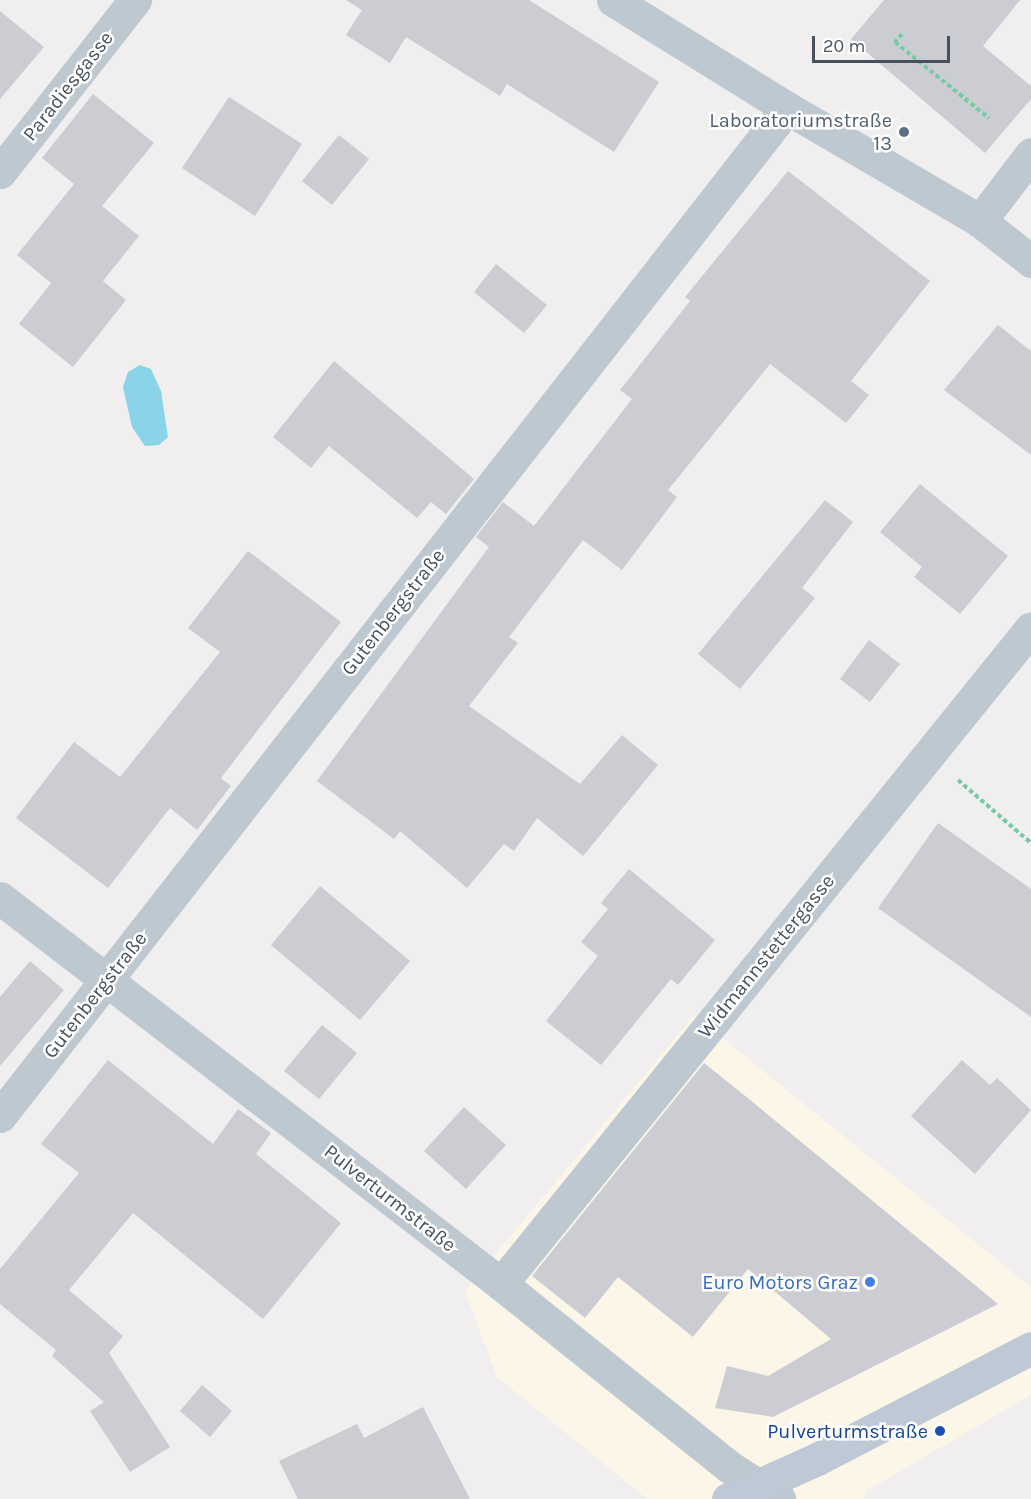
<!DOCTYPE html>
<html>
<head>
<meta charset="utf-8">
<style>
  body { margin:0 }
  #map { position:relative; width:1031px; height:1499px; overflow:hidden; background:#f0eeee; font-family:Karla,sans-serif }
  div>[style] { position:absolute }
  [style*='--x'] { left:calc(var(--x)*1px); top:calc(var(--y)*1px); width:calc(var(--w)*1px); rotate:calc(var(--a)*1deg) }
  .commercial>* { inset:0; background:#fbf6e7 }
  .water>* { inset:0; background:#8ad4ea }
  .building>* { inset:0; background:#cbcdd3 }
  .path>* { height:4px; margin-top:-2px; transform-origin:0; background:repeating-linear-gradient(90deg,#75cba2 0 4.5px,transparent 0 7.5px) }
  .street>* { height:33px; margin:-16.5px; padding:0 16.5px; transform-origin:16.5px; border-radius:16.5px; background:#bec8d0 }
  .secondary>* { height:33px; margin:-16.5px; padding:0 16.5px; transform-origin:16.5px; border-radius:16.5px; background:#bfc9d5 }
  .dots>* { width:16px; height:16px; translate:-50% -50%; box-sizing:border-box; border:3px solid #fff; border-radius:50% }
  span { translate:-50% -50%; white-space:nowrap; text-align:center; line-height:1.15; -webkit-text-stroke:5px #fff; paint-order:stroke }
  .street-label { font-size:20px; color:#46515b }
  .service-label { font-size:20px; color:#4e5e75 }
  .right { translate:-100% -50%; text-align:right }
  .shop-label { font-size:20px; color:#366cbe }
  .transit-label { font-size:20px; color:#164399 }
  .scale { position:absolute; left:812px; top:36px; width:138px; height:27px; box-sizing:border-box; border:3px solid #46515b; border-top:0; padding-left:8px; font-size:18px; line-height:21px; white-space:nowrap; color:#46515b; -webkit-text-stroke:4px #fff; paint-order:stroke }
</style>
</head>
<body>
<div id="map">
  <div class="commercial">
    <i style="clip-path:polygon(694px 1015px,1031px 1287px,1031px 1395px,866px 1491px,864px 1499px,647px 1499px,497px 1377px,465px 1291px)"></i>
  </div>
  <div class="water">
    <i style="clip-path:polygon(140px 365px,151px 369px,161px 391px,168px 437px,159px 445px,145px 446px,132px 427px,123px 387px,128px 372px)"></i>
  </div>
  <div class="building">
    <i style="clip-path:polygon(346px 0,529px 0,659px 82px,614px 152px,507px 84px,500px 96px,406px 37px,390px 63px,346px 35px,362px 10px)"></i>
    <i style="clip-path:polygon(884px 0,1020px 0,983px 46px,1031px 86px,1031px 99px,985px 153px,851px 39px)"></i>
    <i style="clip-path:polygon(0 11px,44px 47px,0 99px)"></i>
    <i style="clip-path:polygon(93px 94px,154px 143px,102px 206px,139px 236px,103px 281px,126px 300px,73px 367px,19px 324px,51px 283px,17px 255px,74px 184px,42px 158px)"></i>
    <i style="clip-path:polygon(229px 97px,302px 144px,255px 216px,182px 168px)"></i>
    <i style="clip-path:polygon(339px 135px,369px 159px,332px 205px,302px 181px)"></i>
    <i style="clip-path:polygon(788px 171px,930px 281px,851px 381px,869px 395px,846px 423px,770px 364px,668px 490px,677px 497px,622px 570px,583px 540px,509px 637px,518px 643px,469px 706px,580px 784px,622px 735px,658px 765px,583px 856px,537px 818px,514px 851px,504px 844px,467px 888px,400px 831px,394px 839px,317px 781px,489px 547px,476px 537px,503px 502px,534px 526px,632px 399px,620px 390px,690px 301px,685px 297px)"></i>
    <i style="clip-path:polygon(496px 264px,547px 305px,524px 333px,474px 292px)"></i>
    <i style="clip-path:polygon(998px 325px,1031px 351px,1031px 455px,944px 390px)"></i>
    <i style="clip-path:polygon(334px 361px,474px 479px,446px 514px,431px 502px,417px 518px,329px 446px,311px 468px,273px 437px)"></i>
    <i style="clip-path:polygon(920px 484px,1008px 556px,960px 614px,914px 577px,922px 567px,880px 532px)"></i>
    <i style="clip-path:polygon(825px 500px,853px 522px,802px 588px,815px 598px,740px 689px,698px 654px)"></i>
    <i style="clip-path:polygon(248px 551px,341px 622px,221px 778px,231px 786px,197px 830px,170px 808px,108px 888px,16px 818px,74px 742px,120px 777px,220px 652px,188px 628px)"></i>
    <i style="clip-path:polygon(869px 640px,900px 664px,870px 702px,840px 679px)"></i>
    <i style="clip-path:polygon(938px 823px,1031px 889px,1031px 1017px,878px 908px)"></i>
    <i style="clip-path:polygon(629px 869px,715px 940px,678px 985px,671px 979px,601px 1065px,546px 1021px,598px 956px,581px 942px,608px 909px,601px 903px)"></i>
    <i style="clip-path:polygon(320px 886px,410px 961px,360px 1020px,271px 945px)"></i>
    <i style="clip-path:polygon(30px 961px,64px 990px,0 1066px,0 997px)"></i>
    <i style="clip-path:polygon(322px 1025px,357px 1053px,319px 1099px,284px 1071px)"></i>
    <i style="clip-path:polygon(108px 1060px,213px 1144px,238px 1109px,271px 1133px,256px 1154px,341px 1223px,263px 1319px,133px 1213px,69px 1290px,123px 1336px,109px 1353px,170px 1447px,130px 1472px,90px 1411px,104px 1402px,52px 1356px,56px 1350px,0 1304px,0 1269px,79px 1173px,41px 1144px)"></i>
    <i style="clip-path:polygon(962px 1060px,990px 1085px,997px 1078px,1031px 1110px,975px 1174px,911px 1116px)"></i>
    <i style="clip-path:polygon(704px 1063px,749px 1099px,998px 1304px,773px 1417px,715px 1408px,727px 1366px,768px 1376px,831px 1339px,748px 1269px,693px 1337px,618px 1277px,585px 1318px,532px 1276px)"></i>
    <i style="clip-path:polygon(464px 1107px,506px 1145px,466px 1189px,424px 1151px)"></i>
    <i style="clip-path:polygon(202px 1385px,232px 1411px,210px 1437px,180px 1411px)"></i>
    <i style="clip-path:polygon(423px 1407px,470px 1499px,298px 1499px,279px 1461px,357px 1424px,364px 1438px)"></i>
  </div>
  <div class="path">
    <i style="--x:902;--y:34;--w:11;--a:131"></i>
    <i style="--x:895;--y:42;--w:121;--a:39"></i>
    <i style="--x:958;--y:780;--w:96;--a:40.8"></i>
  </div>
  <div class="street">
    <i style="--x:613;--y:0;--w:205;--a:31.8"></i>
    <i style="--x:787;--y:108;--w:224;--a:30.3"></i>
    <i style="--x:980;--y:221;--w:65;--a:38.1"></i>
    <i style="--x:0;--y:172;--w:219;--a:-51.9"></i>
    <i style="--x:980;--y:221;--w:84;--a:-52.7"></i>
    <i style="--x:0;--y:898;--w:632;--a:37.61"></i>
    <i style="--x:501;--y:1284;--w:291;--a:38.7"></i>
    <i style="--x:728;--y:1466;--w:61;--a:32.9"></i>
    <i style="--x:0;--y:1116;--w:1279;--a:-52.02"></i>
    <i style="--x:501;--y:1284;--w:843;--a:-51.06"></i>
  </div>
  <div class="secondary">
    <i style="--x:728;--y:1499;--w:98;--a:-24.2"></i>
    <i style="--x:817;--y:1459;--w:241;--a:-27.4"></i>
  </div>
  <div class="dots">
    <i style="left:904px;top:132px;background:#5c6f8a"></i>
    <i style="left:870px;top:1282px;background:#3f7fe0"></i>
    <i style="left:940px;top:1431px;background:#1a4fb4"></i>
  </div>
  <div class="street-label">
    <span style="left:68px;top:86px;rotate:-52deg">Paradiesgasse</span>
    <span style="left:393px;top:612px;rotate:-52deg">Gutenbergstraße</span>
    <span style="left:766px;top:956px;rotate:-51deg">Widmannstettergasse</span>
    <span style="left:95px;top:995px;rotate:-52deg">Gutenbergstraße</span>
    <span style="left:390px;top:1198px;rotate:38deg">Pulverturmstraße</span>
  </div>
  <div class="service-label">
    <span class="right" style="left:892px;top:132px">Laboratoriumstraße<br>13</span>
  </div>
  <div class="shop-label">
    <span class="right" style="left:858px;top:1282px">Euro Motors Graz</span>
  </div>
  <div class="transit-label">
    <span class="right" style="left:928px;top:1431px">Pulverturmstraße</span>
  </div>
  <div class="scale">20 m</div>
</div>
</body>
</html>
